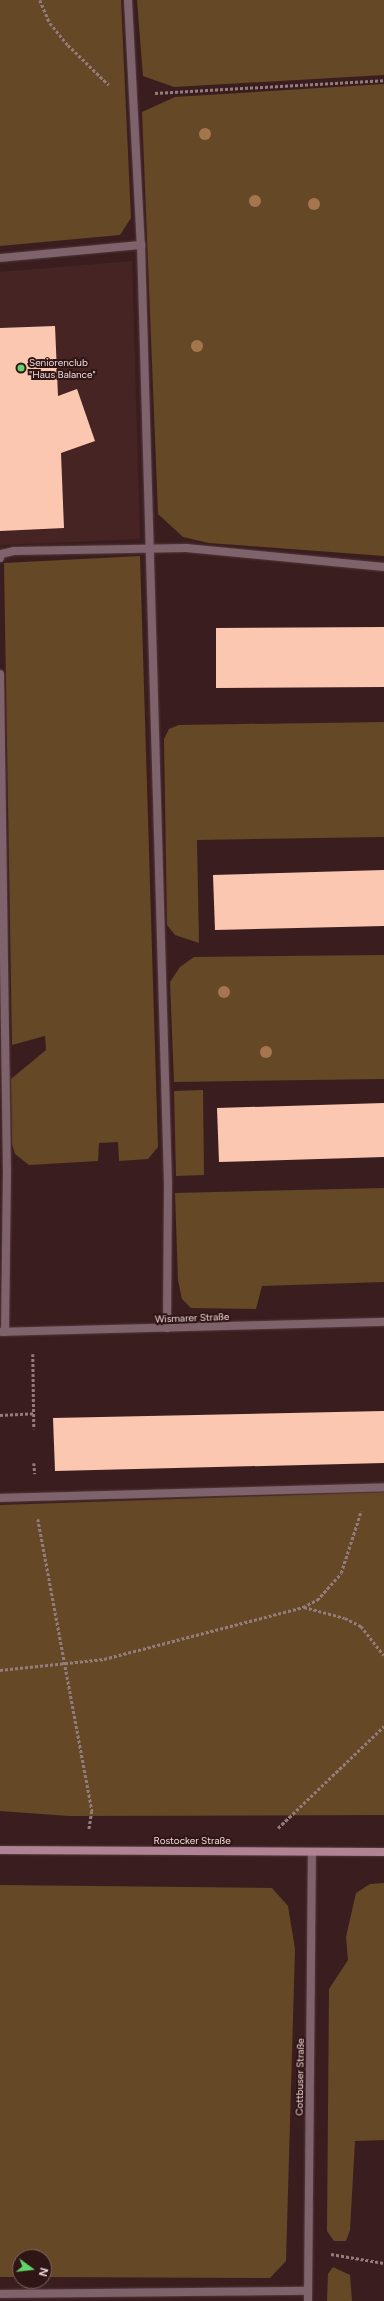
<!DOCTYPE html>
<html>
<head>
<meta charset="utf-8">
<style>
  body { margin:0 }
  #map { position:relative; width:384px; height:2301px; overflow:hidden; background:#3a1e1f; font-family:Figtree,sans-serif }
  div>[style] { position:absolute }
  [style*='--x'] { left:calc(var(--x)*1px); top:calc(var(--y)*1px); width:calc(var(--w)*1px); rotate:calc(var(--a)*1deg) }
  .built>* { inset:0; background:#472424 }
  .green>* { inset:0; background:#654825 }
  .building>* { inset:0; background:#fcc7b0 }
  .path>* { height:2.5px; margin-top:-1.25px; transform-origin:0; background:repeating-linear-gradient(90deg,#947c7c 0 3px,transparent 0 5px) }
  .roads { filter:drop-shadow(0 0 1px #533939) drop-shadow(0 0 1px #533939) }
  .lane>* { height:8px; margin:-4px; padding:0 4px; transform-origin:4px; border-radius:4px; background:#7e626c }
  .street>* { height:8px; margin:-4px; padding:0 4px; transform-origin:4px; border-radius:4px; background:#7e626c }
  .secondary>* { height:8px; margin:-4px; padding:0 4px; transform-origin:4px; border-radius:4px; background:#af8393 }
  .trees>* { width:12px; height:12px; margin:-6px; border-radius:50%; background:#a5764e }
  .dots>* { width:11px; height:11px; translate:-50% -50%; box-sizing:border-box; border:2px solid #301515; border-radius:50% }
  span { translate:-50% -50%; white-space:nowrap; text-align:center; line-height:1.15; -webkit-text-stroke:4px #301515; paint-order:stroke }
  .poi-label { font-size:10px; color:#f0dcdb }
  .left { translate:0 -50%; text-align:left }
  .street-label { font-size:10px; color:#f0dcdb }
  .north { position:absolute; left:12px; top:2249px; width:40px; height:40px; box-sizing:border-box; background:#301515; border:1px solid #7d6564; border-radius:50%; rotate:105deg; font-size:11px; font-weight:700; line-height:16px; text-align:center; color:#f0dcdb }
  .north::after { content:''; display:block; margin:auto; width:14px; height:18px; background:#60d56a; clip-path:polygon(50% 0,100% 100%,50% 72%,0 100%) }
</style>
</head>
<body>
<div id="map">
  <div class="built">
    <i style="clip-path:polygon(132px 261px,140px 539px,0 545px,0 272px)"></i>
  </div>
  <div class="green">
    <i style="clip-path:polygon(0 0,121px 0,131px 218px,120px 235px,0 246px)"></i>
    <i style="clip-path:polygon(137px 0,384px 0,384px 75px,174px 87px,143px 76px)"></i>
    <i style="clip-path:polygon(384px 84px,384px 556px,209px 543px,183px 537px,158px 514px,142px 112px,175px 97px)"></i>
    <i style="clip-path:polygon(140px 556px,158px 1147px,148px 1159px,119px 1161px,118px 1142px,99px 1143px,98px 1161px,29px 1165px,15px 1154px,12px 1144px,11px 1079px,46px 1050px,45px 1036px,12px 1045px,4px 563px)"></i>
    <i style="clip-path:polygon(384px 722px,384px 837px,197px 840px,199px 943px,175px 935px,167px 925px,164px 739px,169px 729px,179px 725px)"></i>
    <i style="clip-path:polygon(384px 955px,384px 1079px,174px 1082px,170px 982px,180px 967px,194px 957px)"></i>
    <i style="clip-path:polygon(203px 1090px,204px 1175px,176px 1176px,174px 1091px)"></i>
    <i style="clip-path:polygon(384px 1188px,384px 1282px,262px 1286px,256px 1309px,191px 1308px,182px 1299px,178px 1280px,175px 1193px)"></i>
    <i style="clip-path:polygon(384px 1492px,384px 1815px,69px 1816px,0 1811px,0 1505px)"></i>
    <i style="clip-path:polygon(384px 1883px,384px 2140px,355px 2141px,350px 2230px,346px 2241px,334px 2241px,327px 2231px,329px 1989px,348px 1960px,346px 1937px,356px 1893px,370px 1884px)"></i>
    <i style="clip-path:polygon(0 1885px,272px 1888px,288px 1906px,295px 1949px,286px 2261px,270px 2278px,44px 2277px,44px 2257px,20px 2257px,20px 2277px,0 2277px)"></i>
    <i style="clip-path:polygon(333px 2267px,350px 2275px,352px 2301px,327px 2301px,328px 2274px)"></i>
  </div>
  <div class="building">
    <i style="clip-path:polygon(55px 326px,58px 396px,77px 389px,95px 441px,61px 453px,64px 528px,0 531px,0 328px)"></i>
    <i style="clip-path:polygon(384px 627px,384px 687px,216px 688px,216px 628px)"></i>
    <i style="clip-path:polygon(384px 870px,384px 926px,215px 930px,213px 875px)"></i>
    <i style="clip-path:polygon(384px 1103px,384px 1157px,219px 1162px,217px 1108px)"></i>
    <i style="clip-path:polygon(384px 1411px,384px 1463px,55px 1471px,53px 1418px)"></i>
  </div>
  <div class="path">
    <i style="--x:40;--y:0;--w:25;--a:67"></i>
    <i style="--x:50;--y:23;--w:28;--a:51"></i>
    <i style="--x:68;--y:45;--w:57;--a:44.3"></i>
    <i style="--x:155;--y:93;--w:229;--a:-3.2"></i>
    <i style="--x:33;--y:1354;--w:75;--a:89.2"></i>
    <i style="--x:0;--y:1415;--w:34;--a:-3"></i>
    <i style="--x:34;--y:1463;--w:11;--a:85"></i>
    <i style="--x:38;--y:1519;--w:297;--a:79.5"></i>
    <i style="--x:92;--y:1811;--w:18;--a:99"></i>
    <i style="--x:304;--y:1607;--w:42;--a:15"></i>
    <i style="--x:345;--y:1618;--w:18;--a:27"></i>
    <i style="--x:361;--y:1626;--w:37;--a:52"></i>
    <i style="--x:0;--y:1670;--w:105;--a:-6"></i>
    <i style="--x:104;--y:1659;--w:206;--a:-14.6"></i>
    <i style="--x:303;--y:1607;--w:16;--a:-27"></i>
    <i style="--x:317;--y:1600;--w:36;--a:-48"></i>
    <i style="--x:341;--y:1573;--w:65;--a:-72.1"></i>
    <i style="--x:278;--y:1828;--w:147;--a:-43.9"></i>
    <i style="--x:331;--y:2254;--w:54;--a:9.6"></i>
  </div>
  <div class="roads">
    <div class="lane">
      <i style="--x:128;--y:0;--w:245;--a:87"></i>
      <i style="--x:141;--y:245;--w:938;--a:88.35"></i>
      <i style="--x:168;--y:1183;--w:145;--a:90.4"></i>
      <i style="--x:0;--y:258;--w:142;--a:-5.3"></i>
      <i style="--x:14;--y:551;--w:172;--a:-1"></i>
      <i style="--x:186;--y:548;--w:199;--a:5.5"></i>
      <i style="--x:0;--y:674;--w:495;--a:89.2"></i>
      <i style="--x:7;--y:1169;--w:163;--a:90.7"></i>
      <i style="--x:0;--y:1498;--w:384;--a:-1.6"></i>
      <i style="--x:0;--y:2294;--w:308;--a:-0.6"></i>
    </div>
    <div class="street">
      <i style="--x:0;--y:558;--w:4;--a:-76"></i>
      <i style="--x:1;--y:554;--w:13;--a:-13"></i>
      <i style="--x:0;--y:1332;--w:384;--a:-1.5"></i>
      <i style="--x:308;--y:2301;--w:449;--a:-89.5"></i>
    </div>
    <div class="secondary">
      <i style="--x:0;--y:1850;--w:384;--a:0.3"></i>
    </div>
  </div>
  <div class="trees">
    <i style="left:205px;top:134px"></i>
    <i style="left:255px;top:201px"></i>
    <i style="left:314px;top:204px"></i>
    <i style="left:197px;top:346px"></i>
    <i style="left:224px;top:992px"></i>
    <i style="left:266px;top:1052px"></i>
  </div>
  <div class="dots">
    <i style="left:21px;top:368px;background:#60d56a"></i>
  </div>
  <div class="poi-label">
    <span class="left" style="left:29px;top:368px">Seniorenclub<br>"Haus Balance"</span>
  </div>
  <div class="street-label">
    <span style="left:192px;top:1318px;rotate:-2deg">Wismarer Straße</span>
    <span style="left:192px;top:1841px">Rostocker Straße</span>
    <span style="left:300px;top:2077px;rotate:-89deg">Cottbuser Straße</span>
  </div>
  <div class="north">N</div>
</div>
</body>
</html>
